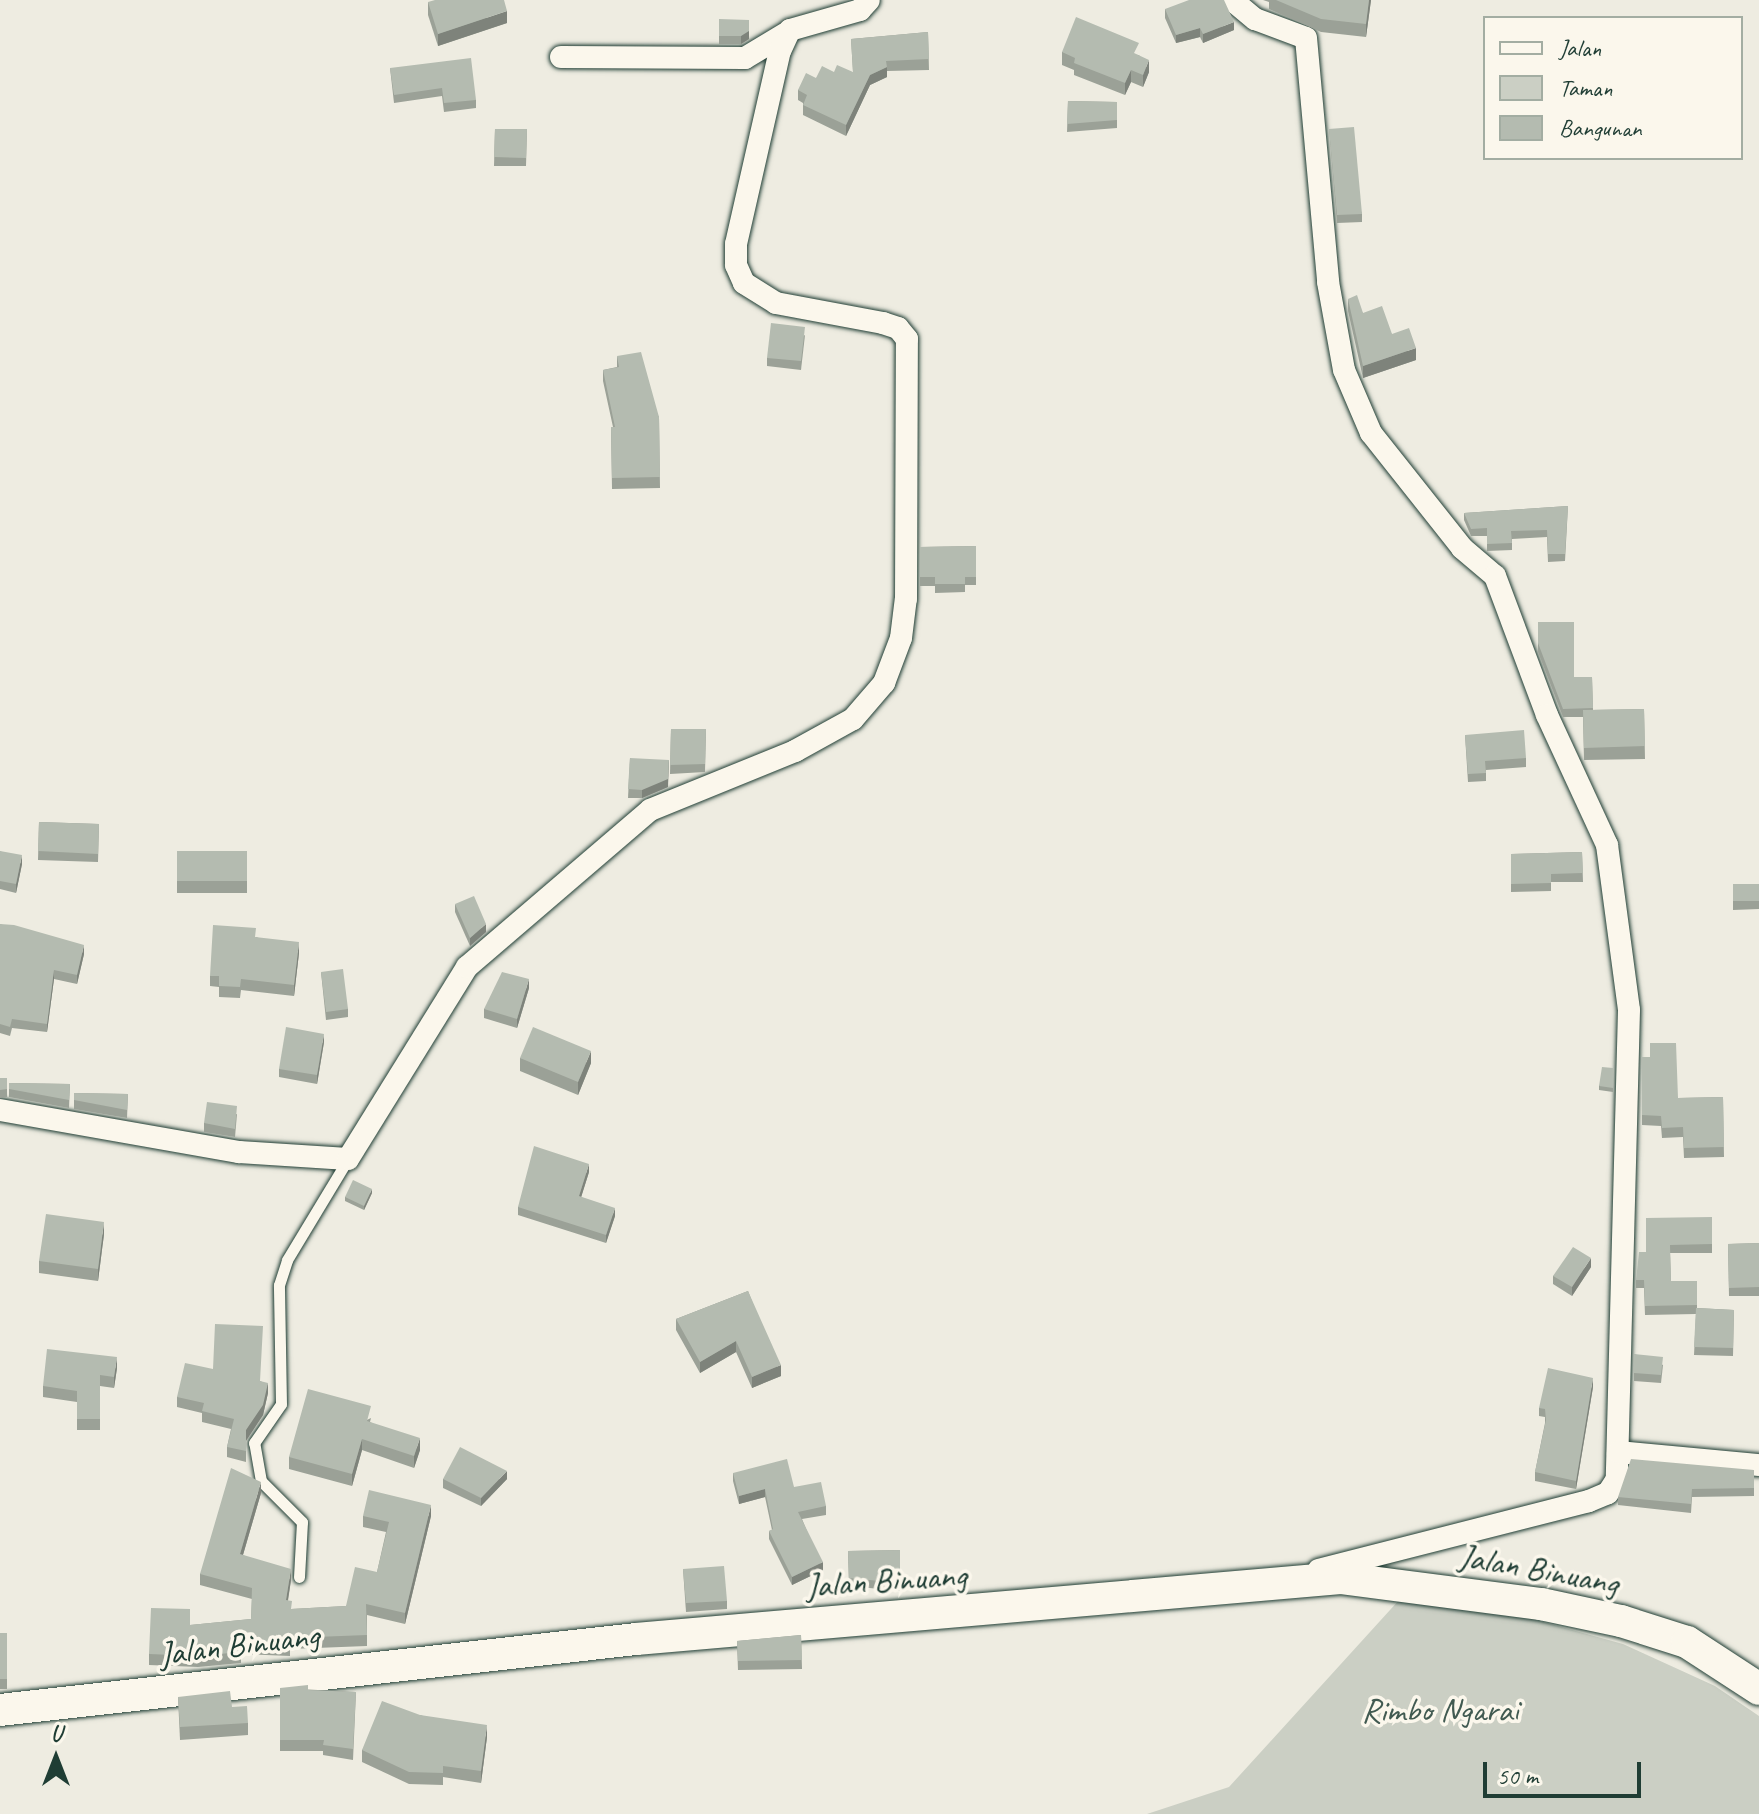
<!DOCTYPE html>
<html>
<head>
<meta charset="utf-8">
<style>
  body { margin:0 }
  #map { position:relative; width:1759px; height:1814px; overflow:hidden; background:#eeece1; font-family:Caveat,sans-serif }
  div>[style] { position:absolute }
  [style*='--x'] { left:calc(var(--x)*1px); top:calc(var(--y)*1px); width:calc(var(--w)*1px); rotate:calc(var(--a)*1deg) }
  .green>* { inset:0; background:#cbcfc4 }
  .roads { filter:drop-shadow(0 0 2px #1f3d34) drop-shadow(0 0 2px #1f3d34) }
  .lane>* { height:11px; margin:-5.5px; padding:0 5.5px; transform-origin:5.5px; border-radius:5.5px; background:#fbf7ec }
  .street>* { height:22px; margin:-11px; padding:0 11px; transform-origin:11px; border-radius:11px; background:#fbf7ec }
  .secondary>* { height:32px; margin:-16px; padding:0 16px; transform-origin:16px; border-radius:16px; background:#fbf7ec }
  .wall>* { inset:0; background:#9ba197 }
  .shaded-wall>* { inset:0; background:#7e837b }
  .building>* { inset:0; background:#b4bbb0 }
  span { translate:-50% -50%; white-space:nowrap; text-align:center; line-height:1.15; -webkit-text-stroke:7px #fbf7ec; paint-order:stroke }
  .street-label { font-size:34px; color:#1f3d34 }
  .park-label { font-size:34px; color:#415a51 }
  .legend { position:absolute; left:1483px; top:16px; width:260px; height:144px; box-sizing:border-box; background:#fbf7ec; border:2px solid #a3ada2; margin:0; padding:10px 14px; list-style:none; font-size:24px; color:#1f3d34 }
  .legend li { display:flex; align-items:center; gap:16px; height:40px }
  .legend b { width:40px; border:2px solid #a3ada2 }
  .north { position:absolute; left:16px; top:1718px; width:80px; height:80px; -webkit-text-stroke:6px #fbf7ec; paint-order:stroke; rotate:0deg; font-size:22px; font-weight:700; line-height:32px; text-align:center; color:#1f3d34 }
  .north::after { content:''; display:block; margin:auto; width:28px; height:36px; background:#1f3d34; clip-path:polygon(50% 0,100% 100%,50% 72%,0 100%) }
  .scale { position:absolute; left:1483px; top:1762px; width:158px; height:36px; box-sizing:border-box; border:4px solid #1f3d34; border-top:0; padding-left:10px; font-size:24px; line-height:28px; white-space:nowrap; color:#1f3d34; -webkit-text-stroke:6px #fbf7ec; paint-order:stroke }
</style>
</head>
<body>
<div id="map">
  <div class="green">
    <i style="clip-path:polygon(1400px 1599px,1525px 1617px,1623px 1644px,1715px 1686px,1759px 1716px,1759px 1814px,1147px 1814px,1229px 1787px)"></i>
  </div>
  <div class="roads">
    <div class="lane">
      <i style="--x:299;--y:1577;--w:55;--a:-86.9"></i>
      <i style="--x:302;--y:1522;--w:58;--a:-135"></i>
      <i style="--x:261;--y:1481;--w:39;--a:-100"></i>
      <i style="--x:254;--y:1443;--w:47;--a:-55.3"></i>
      <i style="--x:281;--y:1404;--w:119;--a:-91"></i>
      <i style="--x:279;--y:1285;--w:26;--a:-72"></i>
      <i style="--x:287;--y:1260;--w:118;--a:-58.9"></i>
    </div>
    <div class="street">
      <i style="--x:1232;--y:0;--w:30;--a:40"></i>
      <i style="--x:1255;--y:19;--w:54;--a:20.4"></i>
      <i style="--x:1306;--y:38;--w:245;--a:84.8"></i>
      <i style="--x:1328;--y:282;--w:89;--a:79.7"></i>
      <i style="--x:1344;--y:370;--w:69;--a:66.8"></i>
      <i style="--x:1371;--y:433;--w:147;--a:51.6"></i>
      <i style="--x:1462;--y:548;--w:43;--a:40.3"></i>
      <i style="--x:1495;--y:576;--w:148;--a:69.5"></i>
      <i style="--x:1547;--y:715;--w:143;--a:65.2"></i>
      <i style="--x:1607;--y:845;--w:166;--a:82.4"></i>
      <i style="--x:1629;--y:1010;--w:469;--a:91.5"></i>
      <i style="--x:1617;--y:1479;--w:17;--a:123"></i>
      <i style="--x:1608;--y:1493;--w:21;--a:157"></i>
      <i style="--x:1589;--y:1501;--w:279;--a:165.7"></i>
      <i style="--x:561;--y:57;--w:184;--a:0.3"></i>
      <i style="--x:745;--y:58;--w:47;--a:-31"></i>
      <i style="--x:0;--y:1110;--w:243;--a:10"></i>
      <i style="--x:239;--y:1152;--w:109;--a:3.7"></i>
      <i style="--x:348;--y:1159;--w:226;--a:-58.2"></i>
      <i style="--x:467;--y:967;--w:241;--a:-40.6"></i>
      <i style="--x:650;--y:810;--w:157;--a:-22.1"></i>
      <i style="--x:795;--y:751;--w:66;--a:-28.9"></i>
      <i style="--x:853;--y:719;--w:48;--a:-49.3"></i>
      <i style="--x:884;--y:683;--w:48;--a:-69.3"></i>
      <i style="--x:901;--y:638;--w:39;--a:-83"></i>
      <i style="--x:906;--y:599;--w:260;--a:-89.8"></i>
      <i style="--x:907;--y:339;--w:14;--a:-129"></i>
      <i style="--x:898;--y:328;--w:16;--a:-162"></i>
      <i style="--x:883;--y:323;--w:109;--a:-169.4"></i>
      <i style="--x:776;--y:303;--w:38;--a:-148"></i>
      <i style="--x:744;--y:283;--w:20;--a:-114"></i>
      <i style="--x:736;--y:265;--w:21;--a:-90"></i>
      <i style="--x:736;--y:244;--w:198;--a:-77.2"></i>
      <i style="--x:780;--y:51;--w:23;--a:-65"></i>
      <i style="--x:790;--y:30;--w:73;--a:-15.9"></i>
      <i style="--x:860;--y:10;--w:13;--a:-48"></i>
      <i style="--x:1618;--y:1452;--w:142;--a:5.3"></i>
    </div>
    <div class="secondary">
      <i style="--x:0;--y:1710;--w:640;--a:-6.37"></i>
      <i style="--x:636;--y:1639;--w:707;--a:-4.95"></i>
      <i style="--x:1340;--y:1578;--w:203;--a:7.4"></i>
      <i style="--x:1541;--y:1604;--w:82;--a:12"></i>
      <i style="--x:1621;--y:1621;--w:69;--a:17.7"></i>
      <i style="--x:1687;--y:1642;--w:86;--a:33.1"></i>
    </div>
  </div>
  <div class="wall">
    <i style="clip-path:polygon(1263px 0,1371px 0,1366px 37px,1321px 32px,1269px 9px,1269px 2px)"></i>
    <i style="clip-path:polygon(428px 2px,507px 23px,438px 46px,428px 15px)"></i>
    <i style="clip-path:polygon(1165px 9px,1234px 30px,1203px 43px,1200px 37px,1176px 43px,1165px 18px)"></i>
    <i style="clip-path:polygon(719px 19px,749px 39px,741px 44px,719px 44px)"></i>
    <i style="clip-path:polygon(928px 32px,929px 70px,887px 71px,887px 77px,870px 85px,846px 136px,803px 115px,803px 103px,798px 100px,798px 90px,816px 78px,834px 72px,853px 72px,851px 39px)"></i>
    <i style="clip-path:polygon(1062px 52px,1139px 55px,1149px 72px,1143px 87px,1131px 82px,1125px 95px,1074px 75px,1074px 70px,1062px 65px)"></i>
    <i style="clip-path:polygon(390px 68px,476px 100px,476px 108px,444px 112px,442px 96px,394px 103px)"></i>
    <i style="clip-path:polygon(1068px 101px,1117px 102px,1117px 128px,1067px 132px)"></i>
    <i style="clip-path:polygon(495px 129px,527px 129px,526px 166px,494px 166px)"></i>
    <i style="clip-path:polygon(1329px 129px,1362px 214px,1362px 222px,1337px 223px)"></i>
    <i style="clip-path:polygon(1348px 299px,1363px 313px,1392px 334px,1416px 360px,1363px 378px,1348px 311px)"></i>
    <i style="clip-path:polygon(805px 335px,801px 370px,767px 366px,767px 358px)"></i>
    <i style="clip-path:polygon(617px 356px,659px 417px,660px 488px,612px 489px,611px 427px,613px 427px,603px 381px,603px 370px,617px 367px)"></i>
    <i style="clip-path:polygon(1568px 506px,1565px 561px,1548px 562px,1547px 537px,1512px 539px,1512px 550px,1487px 551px,1487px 536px,1471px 536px,1464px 520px,1464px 513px)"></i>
    <i style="clip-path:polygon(976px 546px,976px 585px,965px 585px,965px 592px,935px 593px,935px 586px,920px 586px,920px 547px)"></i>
    <i style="clip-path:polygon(1538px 622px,1574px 677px,1592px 677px,1593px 710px,1644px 709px,1645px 759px,1584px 760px,1583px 717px,1563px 717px,1538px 652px)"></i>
    <i style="clip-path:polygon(671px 729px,706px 729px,705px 772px,670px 774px)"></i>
    <i style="clip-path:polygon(1465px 735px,1526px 758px,1526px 767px,1486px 770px,1486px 781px,1468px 782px)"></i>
    <i style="clip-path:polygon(630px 758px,668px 787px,642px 798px,628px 798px)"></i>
    <i style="clip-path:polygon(39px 822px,99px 824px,98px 862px,38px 860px)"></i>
    <i style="clip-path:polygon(0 851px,22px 864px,16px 893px,0 889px)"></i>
    <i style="clip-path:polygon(177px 851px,247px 851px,247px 893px,177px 893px)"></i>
    <i style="clip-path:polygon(1582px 852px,1583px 882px,1551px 882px,1551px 891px,1511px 892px,1511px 854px)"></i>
    <i style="clip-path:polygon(1733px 884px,1759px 884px,1759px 909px,1733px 910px)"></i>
    <i style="clip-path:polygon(455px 904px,486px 932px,470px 946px,455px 912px)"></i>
    <i style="clip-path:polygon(0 924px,84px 954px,77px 984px,54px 979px,47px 1032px,12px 1028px,10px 1036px,0 1033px)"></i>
    <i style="clip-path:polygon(256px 937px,299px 953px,294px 996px,241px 990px,240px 998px,219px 997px,219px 987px,210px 986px,210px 976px)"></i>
    <i style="clip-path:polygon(321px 972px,348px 1009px,348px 1017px,326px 1020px)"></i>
    <i style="clip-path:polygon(529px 988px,517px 1028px,484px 1018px,484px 1009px)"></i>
    <i style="clip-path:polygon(324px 1042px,317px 1084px,279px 1077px,279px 1069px)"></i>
    <i style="clip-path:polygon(1642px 1057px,1678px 1098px,1723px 1097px,1724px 1157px,1684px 1158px,1683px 1137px,1662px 1138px,1661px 1126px,1642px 1125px)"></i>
    <i style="clip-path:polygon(520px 1058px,591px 1063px,578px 1095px,520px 1071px)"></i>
    <i style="clip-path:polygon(1613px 1068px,1613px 1092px,1599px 1090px,1599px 1086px)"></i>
    <i style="clip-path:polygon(0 1078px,7px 1078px,7px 1097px,0 1098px)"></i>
    <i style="clip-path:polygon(9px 1083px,70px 1084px,69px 1108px,9px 1097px)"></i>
    <i style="clip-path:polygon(74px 1093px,128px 1094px,127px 1118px,74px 1109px)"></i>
    <i style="clip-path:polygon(237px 1114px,235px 1137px,204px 1132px,204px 1123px)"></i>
    <i style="clip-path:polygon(589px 1172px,581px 1197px,615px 1216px,606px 1243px,518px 1215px,518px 1207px)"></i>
    <i style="clip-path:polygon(372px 1193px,364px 1210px,345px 1201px,345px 1197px)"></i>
    <i style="clip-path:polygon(1712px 1217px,1712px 1253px,1670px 1253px,1671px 1281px,1697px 1281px,1697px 1308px,1734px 1310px,1733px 1356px,1694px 1355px,1696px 1314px,1645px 1315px,1644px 1288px,1636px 1288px,1636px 1280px,1646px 1252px)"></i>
    <i style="clip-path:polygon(104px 1234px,98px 1281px,39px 1273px,39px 1261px)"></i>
    <i style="clip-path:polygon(1759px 1243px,1759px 1296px,1729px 1296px,1728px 1244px)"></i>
    <i style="clip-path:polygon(1591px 1267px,1572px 1296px,1553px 1284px,1553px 1276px)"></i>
    <i style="clip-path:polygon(748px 1291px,781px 1376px,752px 1388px,736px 1352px,700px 1373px,676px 1330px,676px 1319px)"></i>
    <i style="clip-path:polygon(1634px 1354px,1663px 1365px,1661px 1383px,1634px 1381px)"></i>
    <i style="clip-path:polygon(117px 1368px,114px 1388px,100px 1386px,100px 1430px,77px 1430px,77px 1402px,43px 1397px,43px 1386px)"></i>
    <i style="clip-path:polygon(261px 1381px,268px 1393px,263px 1415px,246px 1440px,246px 1462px,227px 1457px,227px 1447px,231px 1429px,202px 1422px,202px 1413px,177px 1407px,177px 1397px)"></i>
    <i style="clip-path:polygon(1593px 1387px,1576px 1489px,1535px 1481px,1535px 1472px,1545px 1423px,1545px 1417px,1539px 1416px,1539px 1408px)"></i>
    <i style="clip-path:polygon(371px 1418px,370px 1422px,420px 1450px,414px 1468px,362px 1450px,352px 1486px,289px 1469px,289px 1457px)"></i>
    <i style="clip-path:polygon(1754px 1470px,1754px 1496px,1692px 1497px,1691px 1513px,1618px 1505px,1618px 1497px)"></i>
    <i style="clip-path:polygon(733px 1473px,794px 1487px,826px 1506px,826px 1515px,802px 1519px,823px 1570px,792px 1585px,769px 1539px,769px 1531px,772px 1530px,765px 1497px,739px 1504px,733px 1481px)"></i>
    <i style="clip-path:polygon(443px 1479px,507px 1479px,481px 1506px,443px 1488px)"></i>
    <i style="clip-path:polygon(261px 1493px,243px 1555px,291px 1580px,288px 1601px,291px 1609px,346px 1606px,377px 1572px,386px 1532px,363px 1527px,363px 1516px,431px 1516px,405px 1624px,367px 1615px,367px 1646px,290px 1649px,290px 1656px,241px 1654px,241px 1663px,198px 1667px,149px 1665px,149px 1654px,190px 1625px,251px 1619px,252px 1599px,200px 1585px,200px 1574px)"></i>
    <i style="clip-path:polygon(900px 1550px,900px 1591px,849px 1586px,848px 1551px)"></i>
    <i style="clip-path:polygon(683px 1569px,727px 1601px,727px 1609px,686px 1612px)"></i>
    <i style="clip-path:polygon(0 1633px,7px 1633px,7px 1689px,0 1689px)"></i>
    <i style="clip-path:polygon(801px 1635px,802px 1669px,738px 1670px,737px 1641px)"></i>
    <i style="clip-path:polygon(280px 1688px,356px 1692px,353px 1760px,323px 1755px,323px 1751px,280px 1751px)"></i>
    <i style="clip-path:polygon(178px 1697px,248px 1723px,248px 1735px,180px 1740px)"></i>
    <i style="clip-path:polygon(420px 1715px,487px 1737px,481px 1783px,443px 1777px,443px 1785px,409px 1784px,362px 1762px,362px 1750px)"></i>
  </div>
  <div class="shaded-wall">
    <i style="clip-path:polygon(1369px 0,1371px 0,1366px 37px,1366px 24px)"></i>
    <i style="clip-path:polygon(507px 11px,507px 23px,438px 46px,438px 34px)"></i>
    <i style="clip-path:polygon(1234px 22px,1234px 30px,1203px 43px,1203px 34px)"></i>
    <i style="clip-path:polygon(749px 28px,749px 39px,741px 44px,741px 36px)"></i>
    <i style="clip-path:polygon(1200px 28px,1200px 37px,1176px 43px,1176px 35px)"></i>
    <i style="clip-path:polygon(1149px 60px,1149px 72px,1143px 87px,1143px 75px)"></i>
    <i style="clip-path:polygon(887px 67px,887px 77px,870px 85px,846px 136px,846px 125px,870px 75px)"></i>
    <i style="clip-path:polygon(1131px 70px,1131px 82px,1125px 95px,1125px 83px)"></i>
    <i style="clip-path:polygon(1416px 348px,1416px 360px,1363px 378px,1363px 366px)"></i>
    <i style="clip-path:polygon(669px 760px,668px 787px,642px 798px,642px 790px)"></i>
    <i style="clip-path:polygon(22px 855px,22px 864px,16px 893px,16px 884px)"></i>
    <i style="clip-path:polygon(486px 924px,486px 932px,470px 946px,470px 938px)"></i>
    <i style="clip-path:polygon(299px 942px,299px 953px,294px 996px,294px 985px)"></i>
    <i style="clip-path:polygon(84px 945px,84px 954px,77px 984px,77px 975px)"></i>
    <i style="clip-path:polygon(54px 970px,54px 979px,47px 1032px,47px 1024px)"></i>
    <i style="clip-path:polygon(529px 979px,529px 988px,517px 1028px,517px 1019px)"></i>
    <i style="clip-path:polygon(324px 1034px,324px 1042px,317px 1084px,317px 1075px)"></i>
    <i style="clip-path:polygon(591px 1051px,591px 1063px,578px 1095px,578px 1082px)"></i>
    <i style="clip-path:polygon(589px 1164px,589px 1172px,579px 1204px,579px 1196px)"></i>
    <i style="clip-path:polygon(372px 1189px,372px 1193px,364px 1210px,364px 1206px)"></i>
    <i style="clip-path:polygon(615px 1208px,615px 1216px,606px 1243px,606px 1235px)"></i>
    <i style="clip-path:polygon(104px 1222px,104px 1234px,98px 1281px,98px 1269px)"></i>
    <i style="clip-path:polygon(1591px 1258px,1591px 1267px,1572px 1296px,1572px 1287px)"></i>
    <i style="clip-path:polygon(736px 1341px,736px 1352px,700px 1373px,700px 1362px)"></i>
    <i style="clip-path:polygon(117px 1357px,117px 1368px,114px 1388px,114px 1377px)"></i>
    <i style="clip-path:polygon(781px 1365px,781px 1376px,752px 1388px,752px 1377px)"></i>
    <i style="clip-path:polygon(1593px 1378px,1593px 1387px,1576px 1489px,1576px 1481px)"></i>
    <i style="clip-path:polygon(268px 1383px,268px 1393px,263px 1415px,246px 1441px,246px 1430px)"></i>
    <i style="clip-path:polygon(420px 1438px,420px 1450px,414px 1468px,414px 1456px)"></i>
    <i style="clip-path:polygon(362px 1439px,362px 1450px,352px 1486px,352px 1474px)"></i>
    <i style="clip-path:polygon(507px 1471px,507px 1479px,481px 1506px,481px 1498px)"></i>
    <i style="clip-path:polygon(261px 1482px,261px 1493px,240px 1565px,240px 1554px)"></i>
    <i style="clip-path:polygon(765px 1489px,765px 1497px,739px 1504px,739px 1496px)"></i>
    <i style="clip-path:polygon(431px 1505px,431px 1516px,405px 1624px,405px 1613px)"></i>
    <i style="clip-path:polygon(823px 1562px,823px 1570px,792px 1585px,792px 1577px)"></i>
    <i style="clip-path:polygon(291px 1569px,291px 1580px,286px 1611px,286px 1600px)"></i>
    <i style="clip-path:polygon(487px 1725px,487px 1737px,481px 1783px,481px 1771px)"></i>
  </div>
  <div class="building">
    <i style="clip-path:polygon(435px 0,504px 0,507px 11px,438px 34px,428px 2px)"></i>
    <i style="clip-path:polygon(1189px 0,1224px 0,1234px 22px,1203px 34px,1200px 28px,1176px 35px,1165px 9px)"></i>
    <i style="clip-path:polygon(1276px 0,1369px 0,1366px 24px,1321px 19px)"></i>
    <i style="clip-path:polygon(1076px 17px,1139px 43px,1134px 53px,1149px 60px,1143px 75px,1131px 70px,1125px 83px,1074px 63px,1075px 58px,1062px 52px)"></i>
    <i style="clip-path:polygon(719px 19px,749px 20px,749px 31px,741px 36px,719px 36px)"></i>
    <i style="clip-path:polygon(928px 32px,929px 59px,886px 61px,887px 67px,870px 75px,846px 125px,803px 105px,807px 95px,798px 90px,806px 73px,816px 78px,822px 66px,834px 72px,837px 65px,853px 72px,851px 39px)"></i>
    <i style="clip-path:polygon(471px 58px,476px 100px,444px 103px,442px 88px,394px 95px,390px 68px)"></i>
    <i style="clip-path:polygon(1068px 101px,1117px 102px,1117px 120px,1067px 124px)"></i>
    <i style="clip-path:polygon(1354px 127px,1362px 214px,1337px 215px,1329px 129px)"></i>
    <i style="clip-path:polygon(495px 129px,527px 129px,526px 158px,494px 157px)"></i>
    <i style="clip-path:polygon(1357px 295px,1363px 313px,1382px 306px,1392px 334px,1409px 328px,1416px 348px,1363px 366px,1348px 299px)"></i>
    <i style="clip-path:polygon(771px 323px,805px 327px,801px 361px,767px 358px)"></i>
    <i style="clip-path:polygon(641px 352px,659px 417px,660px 477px,612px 478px,611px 427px,615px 427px,603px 370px,619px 367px,617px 356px)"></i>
    <i style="clip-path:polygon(1568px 506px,1565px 554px,1548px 554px,1547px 530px,1511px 531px,1512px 543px,1487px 544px,1487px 528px,1471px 529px,1464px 513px)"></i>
    <i style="clip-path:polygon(976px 546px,976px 577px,965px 577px,965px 584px,935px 584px,935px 577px,920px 577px,920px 547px)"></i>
    <i style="clip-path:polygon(1538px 622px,1574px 622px,1574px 677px,1592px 677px,1593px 708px,1563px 709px,1538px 643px)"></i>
    <i style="clip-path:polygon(1644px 709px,1645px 746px,1584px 748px,1583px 710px)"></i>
    <i style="clip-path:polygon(671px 729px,706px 729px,705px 764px,670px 765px)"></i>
    <i style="clip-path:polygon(1524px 730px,1526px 758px,1485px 761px,1486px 773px,1468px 774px,1465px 735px)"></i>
    <i style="clip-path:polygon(630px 758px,669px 760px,668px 779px,642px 790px,628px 789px)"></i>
    <i style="clip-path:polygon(39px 822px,99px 824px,98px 854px,38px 851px)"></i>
    <i style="clip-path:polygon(0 851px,22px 855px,16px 884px,0 881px)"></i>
    <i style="clip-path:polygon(177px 851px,247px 851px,247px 881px,177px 881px)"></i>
    <i style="clip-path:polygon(1582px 852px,1583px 873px,1551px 874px,1551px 883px,1511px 884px,1511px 854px)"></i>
    <i style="clip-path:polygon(1733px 884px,1759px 884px,1759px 901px,1733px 901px)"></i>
    <i style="clip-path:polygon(474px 896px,486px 924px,470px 938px,455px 904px)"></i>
    <i style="clip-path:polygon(0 924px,14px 925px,84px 945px,77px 975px,54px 970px,47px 1024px,12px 1019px,10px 1027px,0 1024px)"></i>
    <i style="clip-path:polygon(213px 925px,256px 928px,255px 937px,299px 942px,294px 985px,241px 979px,240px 987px,219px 986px,219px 976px,210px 976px)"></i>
    <i style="clip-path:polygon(343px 969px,348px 1009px,326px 1012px,321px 972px)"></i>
    <i style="clip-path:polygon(502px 972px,529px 979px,517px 1019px,484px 1009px)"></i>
    <i style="clip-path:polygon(286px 1027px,324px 1034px,317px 1075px,279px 1069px)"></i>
    <i style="clip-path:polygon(533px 1027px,591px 1051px,578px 1082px,520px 1058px)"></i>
    <i style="clip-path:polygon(1650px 1043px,1676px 1043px,1678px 1098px,1723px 1097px,1724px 1147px,1684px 1148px,1683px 1127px,1662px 1128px,1661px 1116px,1642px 1115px,1642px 1057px,1650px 1057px)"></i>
    <i style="clip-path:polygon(1602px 1067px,1613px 1068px,1613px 1088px,1599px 1086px)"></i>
    <i style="clip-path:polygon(0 1078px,7px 1078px,7px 1089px,0 1090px)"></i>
    <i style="clip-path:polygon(9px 1083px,70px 1084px,69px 1100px,9px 1089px)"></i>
    <i style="clip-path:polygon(74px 1093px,128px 1094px,127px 1110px,74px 1100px)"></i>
    <i style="clip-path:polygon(207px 1102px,237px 1106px,235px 1129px,204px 1123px)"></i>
    <i style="clip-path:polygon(534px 1146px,589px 1164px,579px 1196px,615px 1208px,606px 1235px,518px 1207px)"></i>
    <i style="clip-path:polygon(353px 1180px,372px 1189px,364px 1206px,345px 1197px)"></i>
    <i style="clip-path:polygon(46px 1214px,104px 1222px,98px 1269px,39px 1261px)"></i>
    <i style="clip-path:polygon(1712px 1217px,1712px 1244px,1670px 1245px,1671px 1281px,1697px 1281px,1697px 1305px,1645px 1306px,1644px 1280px,1636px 1280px,1639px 1252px,1646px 1252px,1646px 1218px)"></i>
    <i style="clip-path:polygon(1759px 1243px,1759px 1287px,1729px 1288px,1728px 1244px)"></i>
    <i style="clip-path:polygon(1573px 1247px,1591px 1258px,1572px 1287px,1553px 1276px)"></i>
    <i style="clip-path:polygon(748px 1291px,781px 1365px,752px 1377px,736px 1341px,700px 1362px,676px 1319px)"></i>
    <i style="clip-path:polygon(1696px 1308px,1734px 1310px,1733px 1348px,1694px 1347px)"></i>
    <i style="clip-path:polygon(215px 1324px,263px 1326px,260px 1381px,268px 1383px,263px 1405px,246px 1430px,246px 1451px,227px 1447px,234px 1419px,202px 1411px,204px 1403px,177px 1397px,185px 1363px,213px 1369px)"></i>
    <i style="clip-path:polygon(47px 1349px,117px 1357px,114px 1377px,100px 1375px,100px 1419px,77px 1419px,77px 1391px,43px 1386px)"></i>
    <i style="clip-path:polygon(1634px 1354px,1663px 1357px,1661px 1375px,1634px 1373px)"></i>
    <i style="clip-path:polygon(1548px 1368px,1593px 1378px,1576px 1481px,1535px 1472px,1546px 1420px,1545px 1409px,1539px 1408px)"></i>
    <i style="clip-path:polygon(308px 1389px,371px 1406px,367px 1421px,420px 1438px,414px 1456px,362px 1439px,352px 1474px,289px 1457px)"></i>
    <i style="clip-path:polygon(460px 1447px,507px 1471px,481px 1498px,443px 1479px)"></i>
    <i style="clip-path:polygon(787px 1459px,794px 1487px,821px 1482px,826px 1506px,798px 1512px,823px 1562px,792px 1577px,769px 1531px,773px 1529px,765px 1489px,739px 1496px,733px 1473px)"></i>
    <i style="clip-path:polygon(1631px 1459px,1754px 1470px,1754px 1488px,1692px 1489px,1691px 1504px,1618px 1497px)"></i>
    <i style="clip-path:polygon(231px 1468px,261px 1482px,240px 1554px,291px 1569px,286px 1600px,292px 1601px,291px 1609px,346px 1606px,355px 1567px,377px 1572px,389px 1522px,363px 1516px,369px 1490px,431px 1505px,405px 1613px,366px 1604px,367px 1635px,290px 1638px,290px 1645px,241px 1643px,241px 1652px,198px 1656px,149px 1654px,151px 1608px,190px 1609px,190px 1625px,251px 1619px,252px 1588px,200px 1574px)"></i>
    <i style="clip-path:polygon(900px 1550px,900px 1583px,849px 1578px,848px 1551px)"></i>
    <i style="clip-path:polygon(724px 1566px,727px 1601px,686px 1603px,683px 1569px)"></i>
    <i style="clip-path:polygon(0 1633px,7px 1633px,7px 1679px,0 1679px)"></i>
    <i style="clip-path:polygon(801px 1635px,802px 1660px,738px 1661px,737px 1641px)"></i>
    <i style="clip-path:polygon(308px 1685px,308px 1690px,356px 1692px,353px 1749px,323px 1745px,324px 1740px,280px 1740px,280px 1688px)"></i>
    <i style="clip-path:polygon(230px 1691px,232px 1707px,247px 1706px,248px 1723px,180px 1727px,178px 1697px)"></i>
    <i style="clip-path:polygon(382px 1701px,420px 1715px,487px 1725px,481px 1771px,443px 1766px,443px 1773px,409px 1772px,362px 1750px)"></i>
  </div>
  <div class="street-label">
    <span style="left:1539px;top:1569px;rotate:10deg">Jalan Binuang</span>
    <span style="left:886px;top:1580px;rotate:-4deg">Jalan Binuang</span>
    <span style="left:239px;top:1644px;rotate:-7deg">Jalan Binuang</span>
  </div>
  <div class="park-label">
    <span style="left:1440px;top:1710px">Rimbo Ngarai</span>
  </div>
  <ul class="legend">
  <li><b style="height:10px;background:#fbf7ec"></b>Jalan</li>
  <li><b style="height:22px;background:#cbcfc4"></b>Taman</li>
  <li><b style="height:22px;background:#b4bbb0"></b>Bangunan</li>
  </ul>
  <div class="north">U</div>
  <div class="scale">50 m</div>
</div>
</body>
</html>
